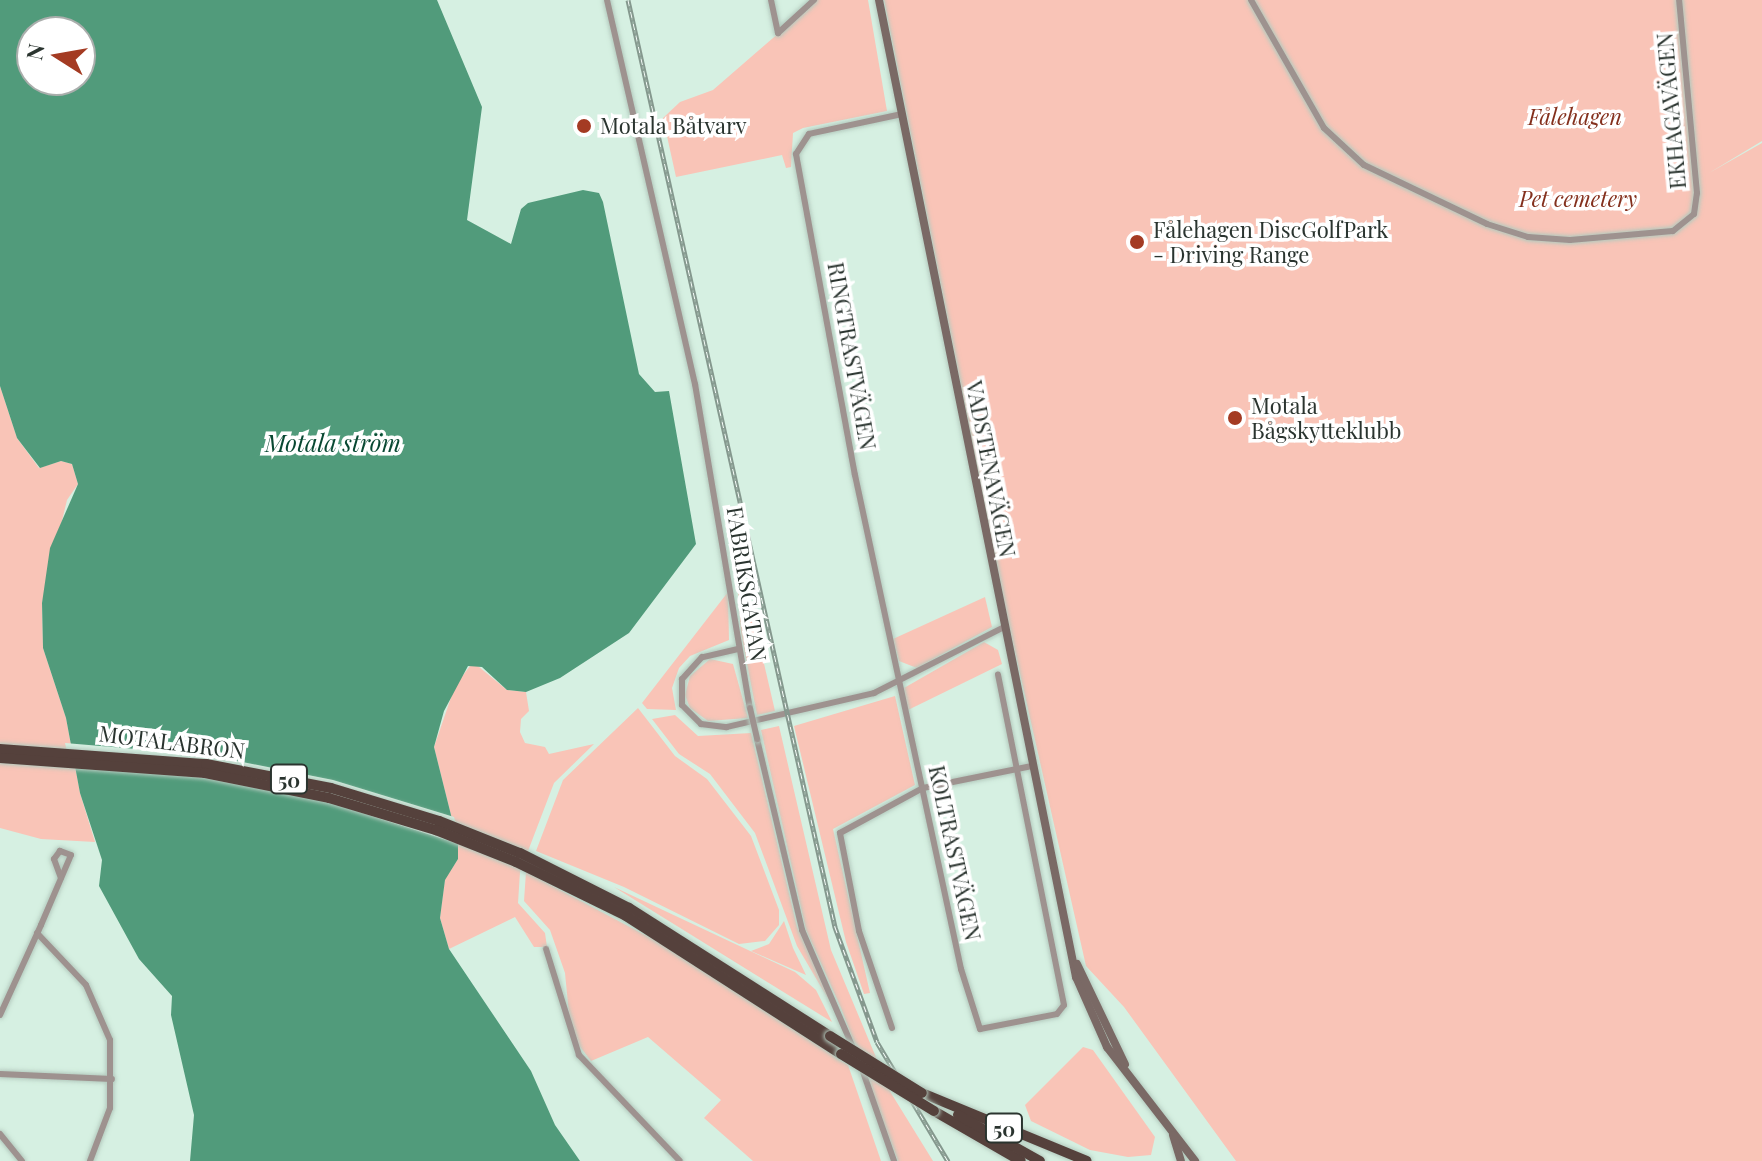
<!DOCTYPE html>
<html>
<head>
<meta charset="utf-8">
<style>
  body { margin:0 }
  #map { position:relative; width:1762px; height:1161px; overflow:hidden; background:#d6f0e2; font-family:"Playfair Display",serif }
  div>[style] { position:absolute }
  [style*='--x'] { left:calc(var(--x)*1px); top:calc(var(--y)*1px); width:calc(var(--w)*1px); rotate:calc(var(--a)*1deg) }
  .green>* { inset:0; background:#f9c4b7 }
  .water>* { inset:0; background:#519b7b }
  .pier>* { inset:0; background:#d6f0e2 }
  .roads { filter:drop-shadow(0 0 2px #b4cabe) drop-shadow(0 0 2px #b4cabe) }
  .minor>* { height:6px; margin:-3px; padding:0 3px; transform-origin:3px; border-radius:3px; background:#9e928f }
  .secondary>* { height:8px; margin:-4px; padding:0 4px; transform-origin:4px; border-radius:4px; background:#7a6965 }
  .trunk>* { height:10px; margin:-5px; padding:0 5px; transform-origin:5px; border-radius:5px; background:#55413c }
  .rail>* { height:5px; margin-top:-2.5px; transform-origin:0; background:repeating-linear-gradient(90deg,#fff 0 6px,#85988e 0 12px); box-sizing:border-box; border-block:2px solid #85988e }
  .bridges { filter:drop-shadow(0 0 2px #b4cabe) drop-shadow(0 0 2px #b4cabe) }
  .minor-bridge>* { height:6px; margin:-3px; padding:0 3px; transform-origin:3px; border-radius:3px; background:#9e928f }
  .trunk-bridge>* { height:10px; margin:-5px; padding:0 5px; transform-origin:5px; border-radius:5px; background:#55413c }
  .dots>* { width:22px; height:22px; translate:-50% -50%; box-sizing:border-box; border:4px solid #fff; border-radius:50% }
  span { translate:-50% -50%; white-space:nowrap; text-align:center; line-height:1.15; -webkit-text-stroke:7px #fff; paint-order:stroke }
  .shield-label span { padding:2px 6px; background:#fff; border:2px solid; border-radius:6px; -webkit-text-stroke-width:0 }
  .shield-label { font-size:20px; color:#2a342f; font-weight:700 }
  .street-label { font-size:22px; color:#2a342f }
  .park-label { font-size:22px; color:#84301d; font-style:italic }
  .poi-label { font-size:22px; color:#2a342f }
  .left { translate:0 -50%; text-align:left }
  .water-label { font-size:24px; color:#084832; font-style:italic }
  .north { position:absolute; left:16px; top:16px; width:80px; height:80px; box-sizing:border-box; background:#fff; border:2px solid #aaaeac; border-radius:50%; rotate:281deg; font-size:22px; font-weight:700; line-height:32px; text-align:center; color:#2a342f }
  .north::after { content:''; display:block; margin:auto; width:28px; height:36px; background:#a43b23; clip-path:polygon(50% 0,100% 100%,50% 72%,0 100%) }
</style>
</head>
<body>
<div id="map">
  <div class="green">
    <i style="clip-path:polygon(817px 0,868px 0,887px 111px,803px 128px,793px 133px,791px 167px,786px 168px,782px 155px,676px 177px,663px 118px,680px 102px,713px 90px)"></i>
    <i style="clip-path:polygon(884px 0,1762px 0,1762px 141px,1709px 173px,1762px 143px,1762px 1161px,1236px 1161px,1124px 1007px,1086px 966px,1009px 625px)"></i>
    <i style="clip-path:polygon(0 386px,17px 438px,39px 468px,61px 461px,72px 464px,78px 484px,67px 500px,42px 603px,43px 648px,66px 718px,80px 793px,95px 842px,41px 839px,0 828px)"></i>
    <i style="clip-path:polygon(746px 586px,775px 711px,757px 715px,741px 633px,738px 588px)"></i>
    <i style="clip-path:polygon(728px 592px,729px 640px,690px 656px,679px 668px,672px 688px,676px 710px,647px 709px,642px 703px)"></i>
    <i style="clip-path:polygon(985px 597px,992px 627px,917px 668px,899px 661px,893px 639px)"></i>
    <i style="clip-path:polygon(984px 642px,998px 650px,1002px 664px,908px 710px,904px 688px)"></i>
    <i style="clip-path:polygon(710px 659px,733px 664px,748px 718px,708px 721px,690px 708px,685px 695px,690px 676px)"></i>
    <i style="clip-path:polygon(473px 662px,507px 690px,526px 692px,529px 711px,521px 719px,520px 732px,525px 743px,545px 747px,549px 754px,594px 744px,554px 783px,520px 872px,518px 903px,545px 933px,547px 947px,534px 947px,515px 917px,449px 949px,440px 918px,445px 879px,458px 859px,458px 843px,434px 747px,455px 686px)"></i>
    <i style="clip-path:polygon(895px 696px,915px 785px,833px 829px,870px 993px,864px 994px,846px 942px,794px 726px)"></i>
    <i style="clip-path:polygon(638px 708px,675px 756px,707px 779px,751px 836px,779px 910px,779px 925px,765px 941px,739px 944px,624px 887px,536px 851px,563px 780px)"></i>
    <i style="clip-path:polygon(675px 715px,698px 736px,751px 733px,797px 927px,834px 1009px,797px 946px,755px 833px,710px 774px,679px 754px,652px 719px)"></i>
    <i style="clip-path:polygon(779px 726px,831px 950px,891px 1093px,933px 1161px,898px 1161px,841px 1008px,806px 930px,761px 730px)"></i>
    <i style="clip-path:polygon(526px 872px,662px 944px,848px 1065px,881px 1161px,753px 1161px,704px 1118px,721px 1100px,648px 1037px,591px 1061px,571px 1035px,565px 973px,550px 930px,524px 901px)"></i>
    <i style="clip-path:polygon(614px 887px,795px 972px,816px 990px,832px 1022px)"></i>
    <i style="clip-path:polygon(784px 921px,793px 948px,806px 975px,751px 951px,769px 944px)"></i>
    <i style="clip-path:polygon(1083px 1047px,1093px 1050px,1155px 1137px,1151px 1155px,1128px 1157px,1090px 1150px,1031px 1121px,1025px 1105px)"></i>
  </div>
  <div class="water">
    <i style="clip-path:polygon(evenodd,0 0,437px 0,482px 107px,467px 220px,511px 244px,521px 209px,528px 203px,583px 190px,599px 193px,603px 202px,639px 374px,655px 392px,669px 391px,696px 544px,629px 633px,560px 678px,526px 692px,507px 690px,482px 667px,468px 666px,444px 711px,434px 747px,458px 843px,458px 859px,445px 880px,440px 918px,449px 949px,531px 1071px,555px 1125px,580px 1161px,190px 1161px,194px 1115px,171px 1015px,172px 996px,139px 959px,99px 886px,102px 860px,80px 793px,66px 718px,43px 648px,42px 603px,50px 548px,78px 484px,72px 464px,61px 461px,40px 468px,17px 438px,0 386px,0 0,32px 32px,80px 32px,80px 80px,32px 80px,32px 32px)"></i>
  </div>
  <div class="pier">
    <i style="clip-path:polygon(65px 743px,207px 755px,333px 780px,454px 817px,462px 845px,328px 802px,204px 778px,70px 766px)"></i>
  </div>
  <div class="roads">
    <div class="minor">
      <i style="--x:607;--y:0;--w:394;--a:77.1"></i>
      <i style="--x:695;--y:384;--w:329;--a:80.4"></i>
      <i style="--x:771;--y:0;--w:34;--a:78"></i>
      <i style="--x:778;--y:33;--w:49;--a:-42.5"></i>
      <i style="--x:1251;--y:0;--w:147;--a:60.3"></i>
      <i style="--x:1324;--y:128;--w:54;--a:42.8"></i>
      <i style="--x:1364;--y:165;--w:136;--a:25.6"></i>
      <i style="--x:1487;--y:224;--w:43;--a:17.6"></i>
      <i style="--x:1528;--y:237;--w:42;--a:4.1"></i>
      <i style="--x:1570;--y:240;--w:103;--a:-5"></i>
      <i style="--x:1673;--y:231;--w:27;--a:-39"></i>
      <i style="--x:1694;--y:214;--w:21;--a:-82"></i>
      <i style="--x:1697;--y:193;--w:194;--a:-95.3"></i>
      <i style="--x:902;--y:114;--w:95;--a:167.9"></i>
      <i style="--x:809;--y:134;--w:24;--a:123"></i>
      <i style="--x:796;--y:154;--w:326;--a:79.6"></i>
      <i style="--x:855;--y:475;--w:505;--a:77.89"></i>
      <i style="--x:961;--y:969;--w:63;--a:72.4"></i>
      <i style="--x:980;--y:1029;--w:78;--a:-11"></i>
      <i style="--x:1057;--y:1014;--w:11;--a:-52"></i>
      <i style="--x:1064;--y:1005;--w:337;--a:-101.3"></i>
      <i style="--x:738;--y:649;--w:37;--a:167"></i>
      <i style="--x:702;--y:657;--w:30;--a:132"></i>
      <i style="--x:682;--y:679;--w:26;--a:90"></i>
      <i style="--x:682;--y:705;--w:27;--a:45"></i>
      <i style="--x:701;--y:724;--w:26;--a:7"></i>
      <i style="--x:727;--y:727;--w:151;--a:-13"></i>
      <i style="--x:874;--y:693;--w:146;--a:-26.9"></i>
      <i style="--x:757;--y:739;--w:196;--a:76.7"></i>
      <i style="--x:802;--y:930;--w:129;--a:66.6"></i>
      <i style="--x:37;--y:933;--w:71;--a:46.7"></i>
      <i style="--x:86;--y:985;--w:60;--a:66.4"></i>
      <i style="--x:110;--y:1040;--w:68;--a:90"></i>
      <i style="--x:110;--y:1108;--w:57;--a:110.7"></i>
      <i style="--x:546;--y:949;--w:111;--a:72.7"></i>
      <i style="--x:579;--y:1055;--w:146;--a:46.4"></i>
      <i style="--x:0;--y:1015;--w:99;--a:-65.5"></i>
      <i style="--x:41;--y:925;--w:76;--a:-66.8"></i>
      <i style="--x:71;--y:855;--w:12;--a:-160"></i>
      <i style="--x:60;--y:851;--w:10;--a:127"></i>
      <i style="--x:54;--y:859;--w:20;--a:70"></i>
      <i style="--x:892;--y:1028;--w:102;--a:-108.8"></i>
      <i style="--x:859;--y:931;--w:100;--a:-101"></i>
      <i style="--x:840;--y:833;--w:94;--a:-28.5"></i>
      <i style="--x:923;--y:788;--w:111;--a:-11.4"></i>
      <i style="--x:861;--y:1066;--w:101;--a:70.8"></i>
      <i style="--x:0;--y:1074;--w:112;--a:2.6"></i>
      <i style="--x:0;--y:1134;--w:35;--a:51"></i>
    </div>
    <div class="secondary">
      <i style="--x:879;--y:0;--w:997;--a:78.6"></i>
      <i style="--x:1076;--y:977;--w:77;--a:66.1"></i>
      <i style="--x:1107;--y:1047;--w:144;--a:52.3"></i>
      <i style="--x:1077;--y:964;--w:111;--a:64.4"></i>
      <i style="--x:1173;--y:1135;--w:27;--a:73"></i>
    </div>
    <div class="trunk">
      <i style="--x:0;--y:749;--w:207;--a:4.2"></i>
      <i style="--x:206;--y:764;--w:127;--a:10.9"></i>
      <i style="--x:331;--y:788;--w:113;--a:17"></i>
      <i style="--x:439;--y:821;--w:87;--a:21.6"></i>
      <i style="--x:520;--y:853;--w:122;--a:26.8"></i>
      <i style="--x:629;--y:908;--w:238;--a:32.5"></i>
      <i style="--x:0;--y:758;--w:206;--a:4.2"></i>
      <i style="--x:205;--y:773;--w:126;--a:11.4"></i>
      <i style="--x:329;--y:798;--w:112;--a:16.7"></i>
      <i style="--x:436;--y:830;--w:86;--a:21.8"></i>
      <i style="--x:516;--y:862;--w:123;--a:26.1"></i>
      <i style="--x:626;--y:916;--w:255;--a:32.7"></i>
      <i style="--x:922;--y:1093;--w:178;--a:22.4"></i>
      <i style="--x:934;--y:1111;--w:100;--a:29.9"></i>
      <i style="--x:958;--y:1115;--w:94;--a:29.3"></i>
    </div>
  </div>
  <div class="rail">
    <i style="--x:628;--y:0;--w:950;--a:77.41"></i>
    <i style="--x:835;--y:927;--w:122;--a:69.9"></i>
    <i style="--x:877;--y:1042;--w:139;--a:59.2"></i>
  </div>
  <div class="bridges">
    <div class="minor-bridge">
      <i style="--x:750;--y:708;--w:32;--a:77"></i>
    </div>
    <div class="trunk-bridge">
      <i style="--x:830;--y:1036;--w:108;--a:31.8"></i>
      <i style="--x:841;--y:1054;--w:109;--a:31.5"></i>
    </div>
  </div>
  <div class="dots">
    <i style="left:584px;top:126px;background:#a43b23"></i>
    <i style="left:1137px;top:242px;background:#a43b23"></i>
    <i style="left:1235px;top:418px;background:#a43b23"></i>
  </div>
  <div class="shield-label">
    <span style="left:289px;top:779px">50</span>
    <span style="left:1004px;top:1128px">50</span>
  </div>
  <div class="street-label">
    <span style="left:1671px;top:111px;rotate:-95deg">EKHAGAVÄGEN</span>
    <span style="left:852px;top:356px;rotate:80deg">RINGTRASTVÄGEN</span>
    <span style="left:991px;top:469px;rotate:79deg">VADSTENAVÄGEN</span>
    <span style="left:747px;top:584px;rotate:81deg">FABRIKSGATAN</span>
    <span style="left:172px;top:742px;rotate:7deg">MOTALABRON</span>
    <span style="left:955px;top:853px;rotate:78deg">KOLTRASTVÄGEN</span>
  </div>
  <div class="park-label">
    <span style="left:1575px;top:117px">Fålehagen</span>
    <span style="left:1578px;top:199px">Pet cemetery</span>
  </div>
  <div class="poi-label">
    <span class="left" style="left:600px;top:126px">Motala Båtvarv</span>
    <span class="left" style="left:1153px;top:242px">Fålehagen DiscGolfPark<br>- Driving Range</span>
    <span class="left" style="left:1251px;top:418px">Motala<br>Bågskytteklubb</span>
  </div>
  <div class="water-label">
    <span style="left:333px;top:443px">Motala ström</span>
  </div>
  <div class="north">N</div>
</div>
</body>
</html>
